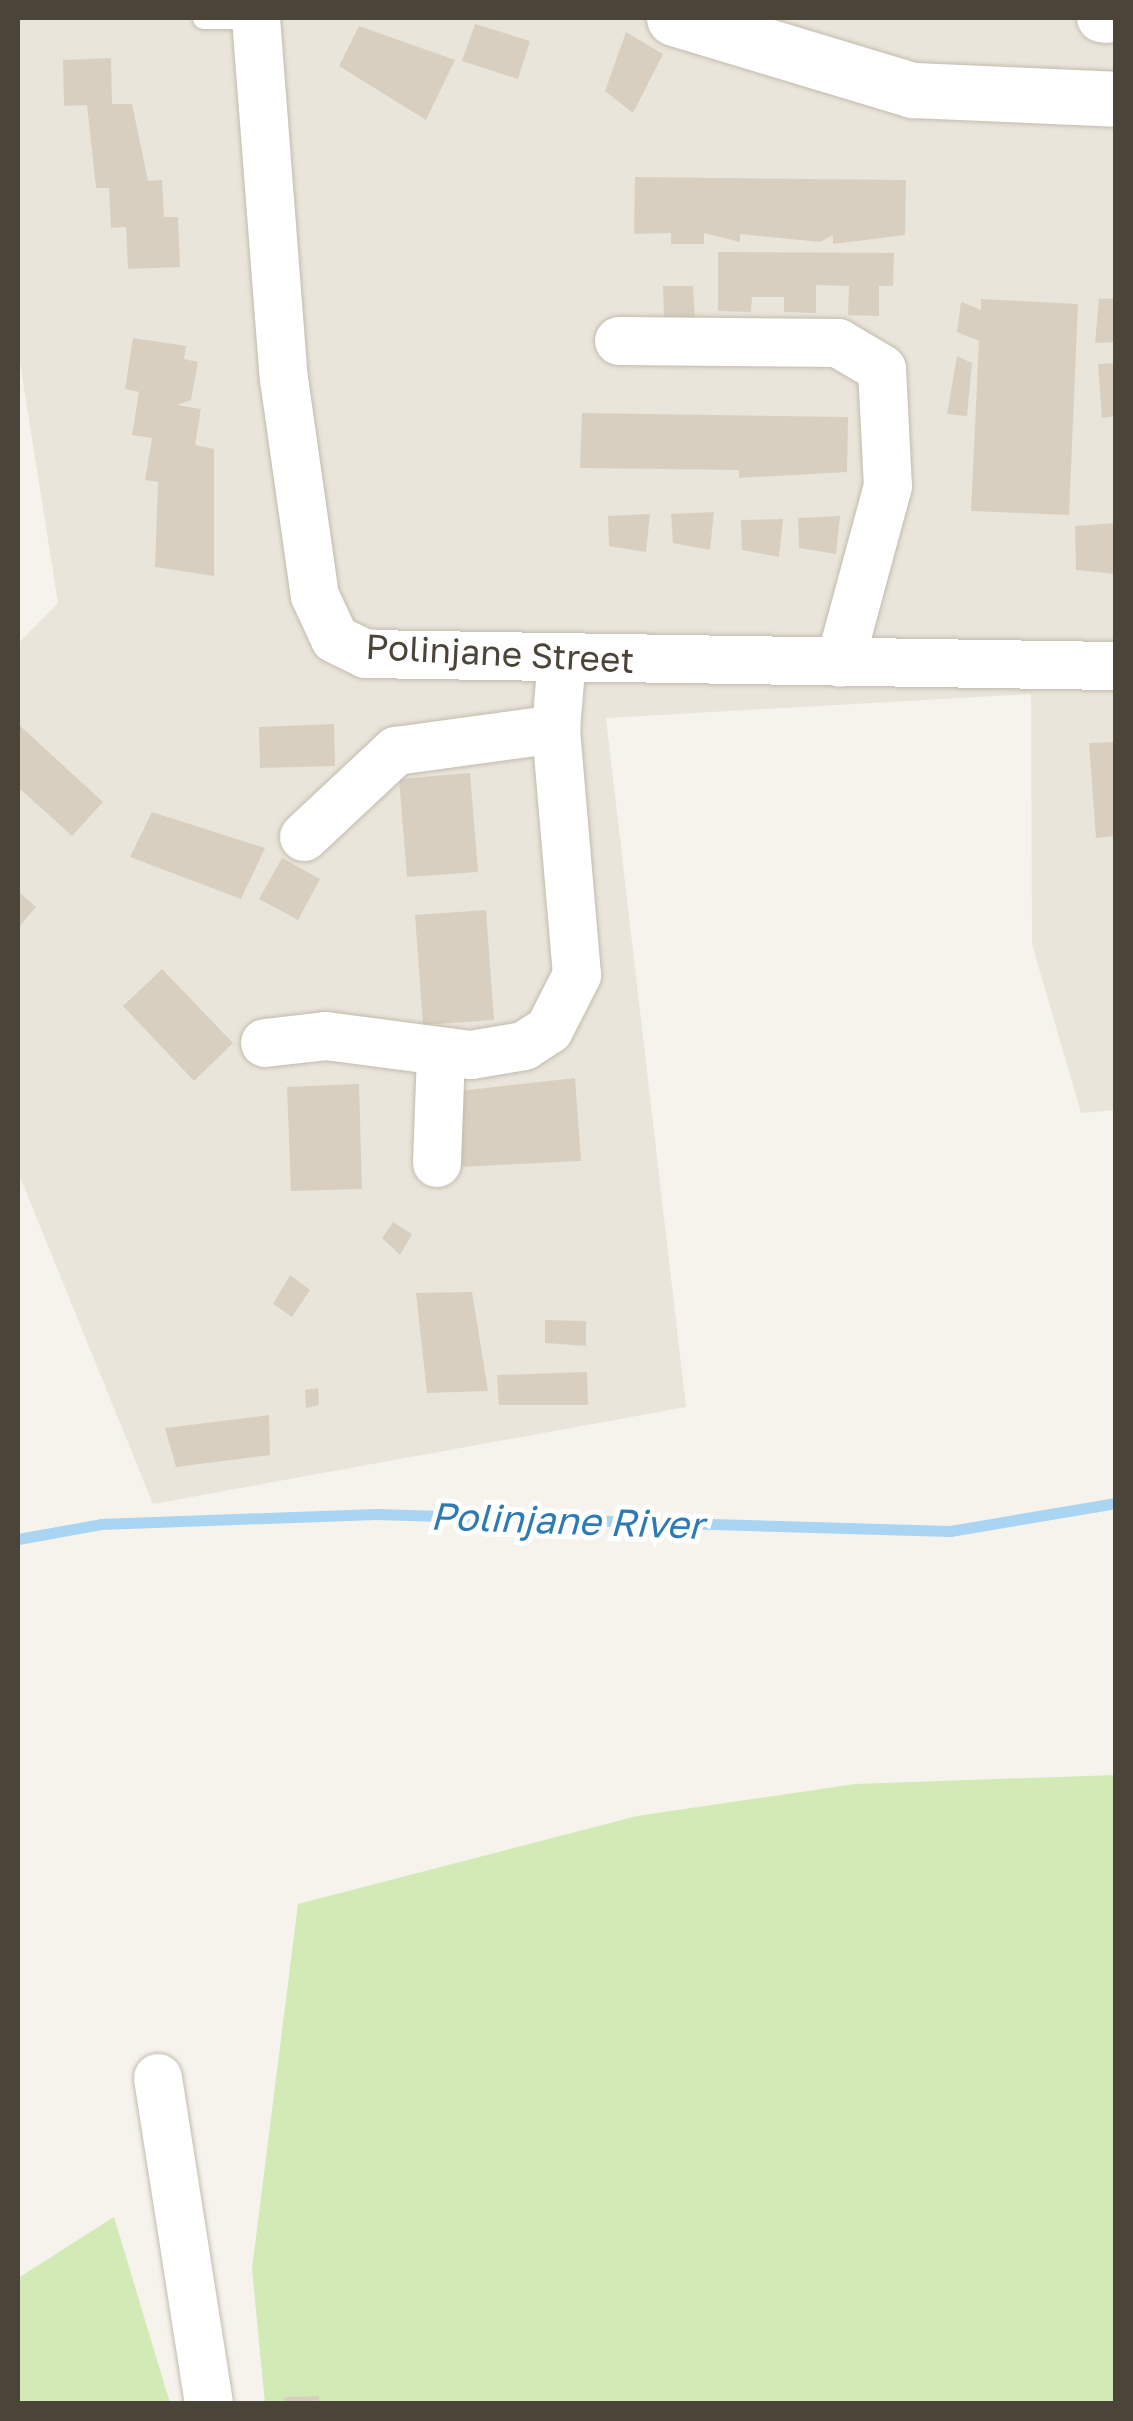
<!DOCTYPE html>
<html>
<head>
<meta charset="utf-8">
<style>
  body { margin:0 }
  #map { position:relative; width:1133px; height:2421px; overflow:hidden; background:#f6f3ec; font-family:"Golos Text",sans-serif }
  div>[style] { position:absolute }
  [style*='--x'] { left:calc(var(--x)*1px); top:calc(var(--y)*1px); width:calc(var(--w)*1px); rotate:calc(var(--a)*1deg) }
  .residential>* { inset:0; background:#eae5da }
  .green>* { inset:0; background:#d2eab5 }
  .stream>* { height:11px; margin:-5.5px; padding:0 5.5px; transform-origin:5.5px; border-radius:5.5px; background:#a9d4f2 }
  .building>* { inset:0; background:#d8cfc1 }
  .roads { filter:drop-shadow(0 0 2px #c2bbae) drop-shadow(0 0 2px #c2bbae) }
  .service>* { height:22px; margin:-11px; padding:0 11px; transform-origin:11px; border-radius:11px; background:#fff }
  .minor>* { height:48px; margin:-24px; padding:0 24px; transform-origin:24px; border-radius:24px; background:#fff }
  .tertiary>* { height:55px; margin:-27.5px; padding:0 27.5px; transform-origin:27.5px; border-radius:27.5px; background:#fff }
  span { translate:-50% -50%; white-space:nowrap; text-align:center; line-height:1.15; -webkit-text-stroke:10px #fff; paint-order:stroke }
  .street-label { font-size:35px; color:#4b4439 }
  .water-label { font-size:38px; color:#2e7ab2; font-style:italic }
  .frame { position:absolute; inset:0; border:20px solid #4b4439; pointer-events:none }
</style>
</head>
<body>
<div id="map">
  <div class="residential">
    <i style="clip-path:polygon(18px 18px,1115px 18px,1115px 1110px,1081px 1113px,1032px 944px,1031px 694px,606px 718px,686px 1407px,153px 1504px,18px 1172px,18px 644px,58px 603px,18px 350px)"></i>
  </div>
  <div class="green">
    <i style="clip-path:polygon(1115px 1775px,1115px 2403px,265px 2404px,252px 2269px,298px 1904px,637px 1816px,855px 1784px)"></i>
    <i style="clip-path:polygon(114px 2217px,170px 2403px,18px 2403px,18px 2278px)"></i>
  </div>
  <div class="stream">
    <i style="--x:18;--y:1539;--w:84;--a:-10.2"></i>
    <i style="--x:101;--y:1524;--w:275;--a:-2.1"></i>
    <i style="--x:376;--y:1514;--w:574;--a:1.7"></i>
    <i style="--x:950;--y:1531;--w:168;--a:-9.6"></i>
  </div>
  <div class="building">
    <i style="clip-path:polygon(475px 24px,530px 41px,518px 79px,462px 61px)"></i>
    <i style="clip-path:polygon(359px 26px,455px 60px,426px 120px,339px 66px)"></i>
    <i style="clip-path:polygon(626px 32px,663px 54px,633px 113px,605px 91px)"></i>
    <i style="clip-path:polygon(111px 58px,112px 104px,132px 104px,148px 181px,162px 180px,164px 217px,178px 217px,180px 267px,128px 269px,126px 227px,111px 228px,109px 188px,96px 188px,87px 105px,64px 106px,63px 60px)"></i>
    <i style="clip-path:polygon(635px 177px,906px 180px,905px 235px,833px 244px,833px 235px,820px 242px,740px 234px,740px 242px,704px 233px,704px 244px,671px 244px,671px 233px,634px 234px)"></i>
    <i style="clip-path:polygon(718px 252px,894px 253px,893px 286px,879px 286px,879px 316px,848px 315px,849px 286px,816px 285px,816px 313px,784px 312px,784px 297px,752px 297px,751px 312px,718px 311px)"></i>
    <i style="clip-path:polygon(663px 286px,693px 286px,695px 323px,664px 319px)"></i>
    <i style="clip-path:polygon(1116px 298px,1116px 342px,1095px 343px,1099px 299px)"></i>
    <i style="clip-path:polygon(981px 299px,1078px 304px,1069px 515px,971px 511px,979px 341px,957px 332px,961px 302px,981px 310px)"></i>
    <i style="clip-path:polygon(133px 338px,186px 346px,184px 359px,198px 362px,191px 400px,177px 405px,201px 409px,195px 445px,214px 449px,214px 576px,155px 567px,158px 482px,145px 480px,152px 438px,132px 435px,139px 392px,125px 389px)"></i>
    <i style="clip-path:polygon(957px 356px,972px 363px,967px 416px,947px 414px)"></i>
    <i style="clip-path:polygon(1116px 363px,1116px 416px,1102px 418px,1098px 364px)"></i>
    <i style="clip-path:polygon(582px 413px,848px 417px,847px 472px,739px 478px,739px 470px,580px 468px)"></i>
    <i style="clip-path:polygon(714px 512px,710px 550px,673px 543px,671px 514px)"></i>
    <i style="clip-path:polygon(650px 514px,646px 552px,609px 546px,608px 516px)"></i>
    <i style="clip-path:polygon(840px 516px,836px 554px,799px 548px,798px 518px)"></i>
    <i style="clip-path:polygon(783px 519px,779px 557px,742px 550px,741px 520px)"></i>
    <i style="clip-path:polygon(1116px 523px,1116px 574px,1076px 570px,1075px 526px)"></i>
    <i style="clip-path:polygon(18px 724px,103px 802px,72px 836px,18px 787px)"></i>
    <i style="clip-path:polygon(334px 724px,335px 766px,260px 768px,259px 727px)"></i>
    <i style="clip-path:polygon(1116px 742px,1116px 836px,1096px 838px,1089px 743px)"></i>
    <i style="clip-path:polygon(470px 773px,478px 872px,407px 877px,399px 779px)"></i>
    <i style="clip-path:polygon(152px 812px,265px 848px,241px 899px,130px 857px)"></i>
    <i style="clip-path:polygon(282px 858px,320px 879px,298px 920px,259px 899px)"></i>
    <i style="clip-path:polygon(18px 891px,36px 907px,18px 928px)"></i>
    <i style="clip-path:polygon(486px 910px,494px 1020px,423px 1025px,415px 915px)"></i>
    <i style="clip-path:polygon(162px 969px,233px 1043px,194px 1081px,123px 1006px)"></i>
    <i style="clip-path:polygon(575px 1078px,581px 1161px,459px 1167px,459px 1091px)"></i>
    <i style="clip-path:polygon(359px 1084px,362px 1189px,291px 1191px,287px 1087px)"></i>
    <i style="clip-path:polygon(393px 1222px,412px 1234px,400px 1255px,382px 1238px)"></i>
    <i style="clip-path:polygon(290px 1275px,310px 1290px,292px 1317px,273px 1304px)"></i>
    <i style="clip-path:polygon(472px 1292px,488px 1391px,427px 1393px,416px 1293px)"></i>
    <i style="clip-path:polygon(545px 1320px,586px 1321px,586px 1346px,545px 1343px)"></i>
    <i style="clip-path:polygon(587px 1372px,588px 1405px,499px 1405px,497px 1375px)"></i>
    <i style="clip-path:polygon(318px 1388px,319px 1405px,306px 1408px,305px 1390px)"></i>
    <i style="clip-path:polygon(269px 1415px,270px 1455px,176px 1467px,165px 1428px)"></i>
    <i style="clip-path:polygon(319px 2396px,319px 2404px,285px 2404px,284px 2397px)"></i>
  </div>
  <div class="roads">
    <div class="service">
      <i style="--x:204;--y:18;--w:31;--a:0"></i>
    </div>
    <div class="minor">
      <i style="--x:256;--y:18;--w:362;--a:85.6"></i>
      <i style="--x:284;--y:379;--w:219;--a:81.9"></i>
      <i style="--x:315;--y:596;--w:47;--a:65.1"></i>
      <i style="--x:335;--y:639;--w:34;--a:26"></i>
      <i style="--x:366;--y:654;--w:750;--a:0.92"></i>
      <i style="--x:1101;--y:18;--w:6;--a:9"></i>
      <i style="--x:619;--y:341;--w:219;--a:0.5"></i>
      <i style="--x:838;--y:343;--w:51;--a:30.6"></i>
      <i style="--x:882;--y:369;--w:117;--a:87.1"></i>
      <i style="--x:888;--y:486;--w:183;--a:105.2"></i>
      <i style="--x:304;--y:837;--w:126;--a:-43.1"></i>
      <i style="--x:396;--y:751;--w:162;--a:-7.8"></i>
      <i style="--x:556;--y:729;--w:71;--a:-85.2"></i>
      <i style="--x:265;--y:1043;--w:61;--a:-6.5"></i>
      <i style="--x:326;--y:1036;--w:146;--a:7.5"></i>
      <i style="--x:471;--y:1055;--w:54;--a:-9.6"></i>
      <i style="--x:524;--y:1046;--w:30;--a:-33"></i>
      <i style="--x:549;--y:1030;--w:62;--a:-63"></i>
      <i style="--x:577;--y:975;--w:247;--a:-94.9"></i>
      <i style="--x:437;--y:1163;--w:109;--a:-87.9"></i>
      <i style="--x:158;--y:2078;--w:330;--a:81.1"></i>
    </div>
    <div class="tertiary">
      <i style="--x:674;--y:18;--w:250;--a:16.8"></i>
      <i style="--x:913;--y:90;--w:203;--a:2.5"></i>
    </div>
  </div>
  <div class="street-label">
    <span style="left:500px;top:653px;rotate:3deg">Polinjane Street</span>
  </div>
  <div class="water-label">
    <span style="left:567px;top:1520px;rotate:2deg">Polinjane River</span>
  </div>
  <div class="frame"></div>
</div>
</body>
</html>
